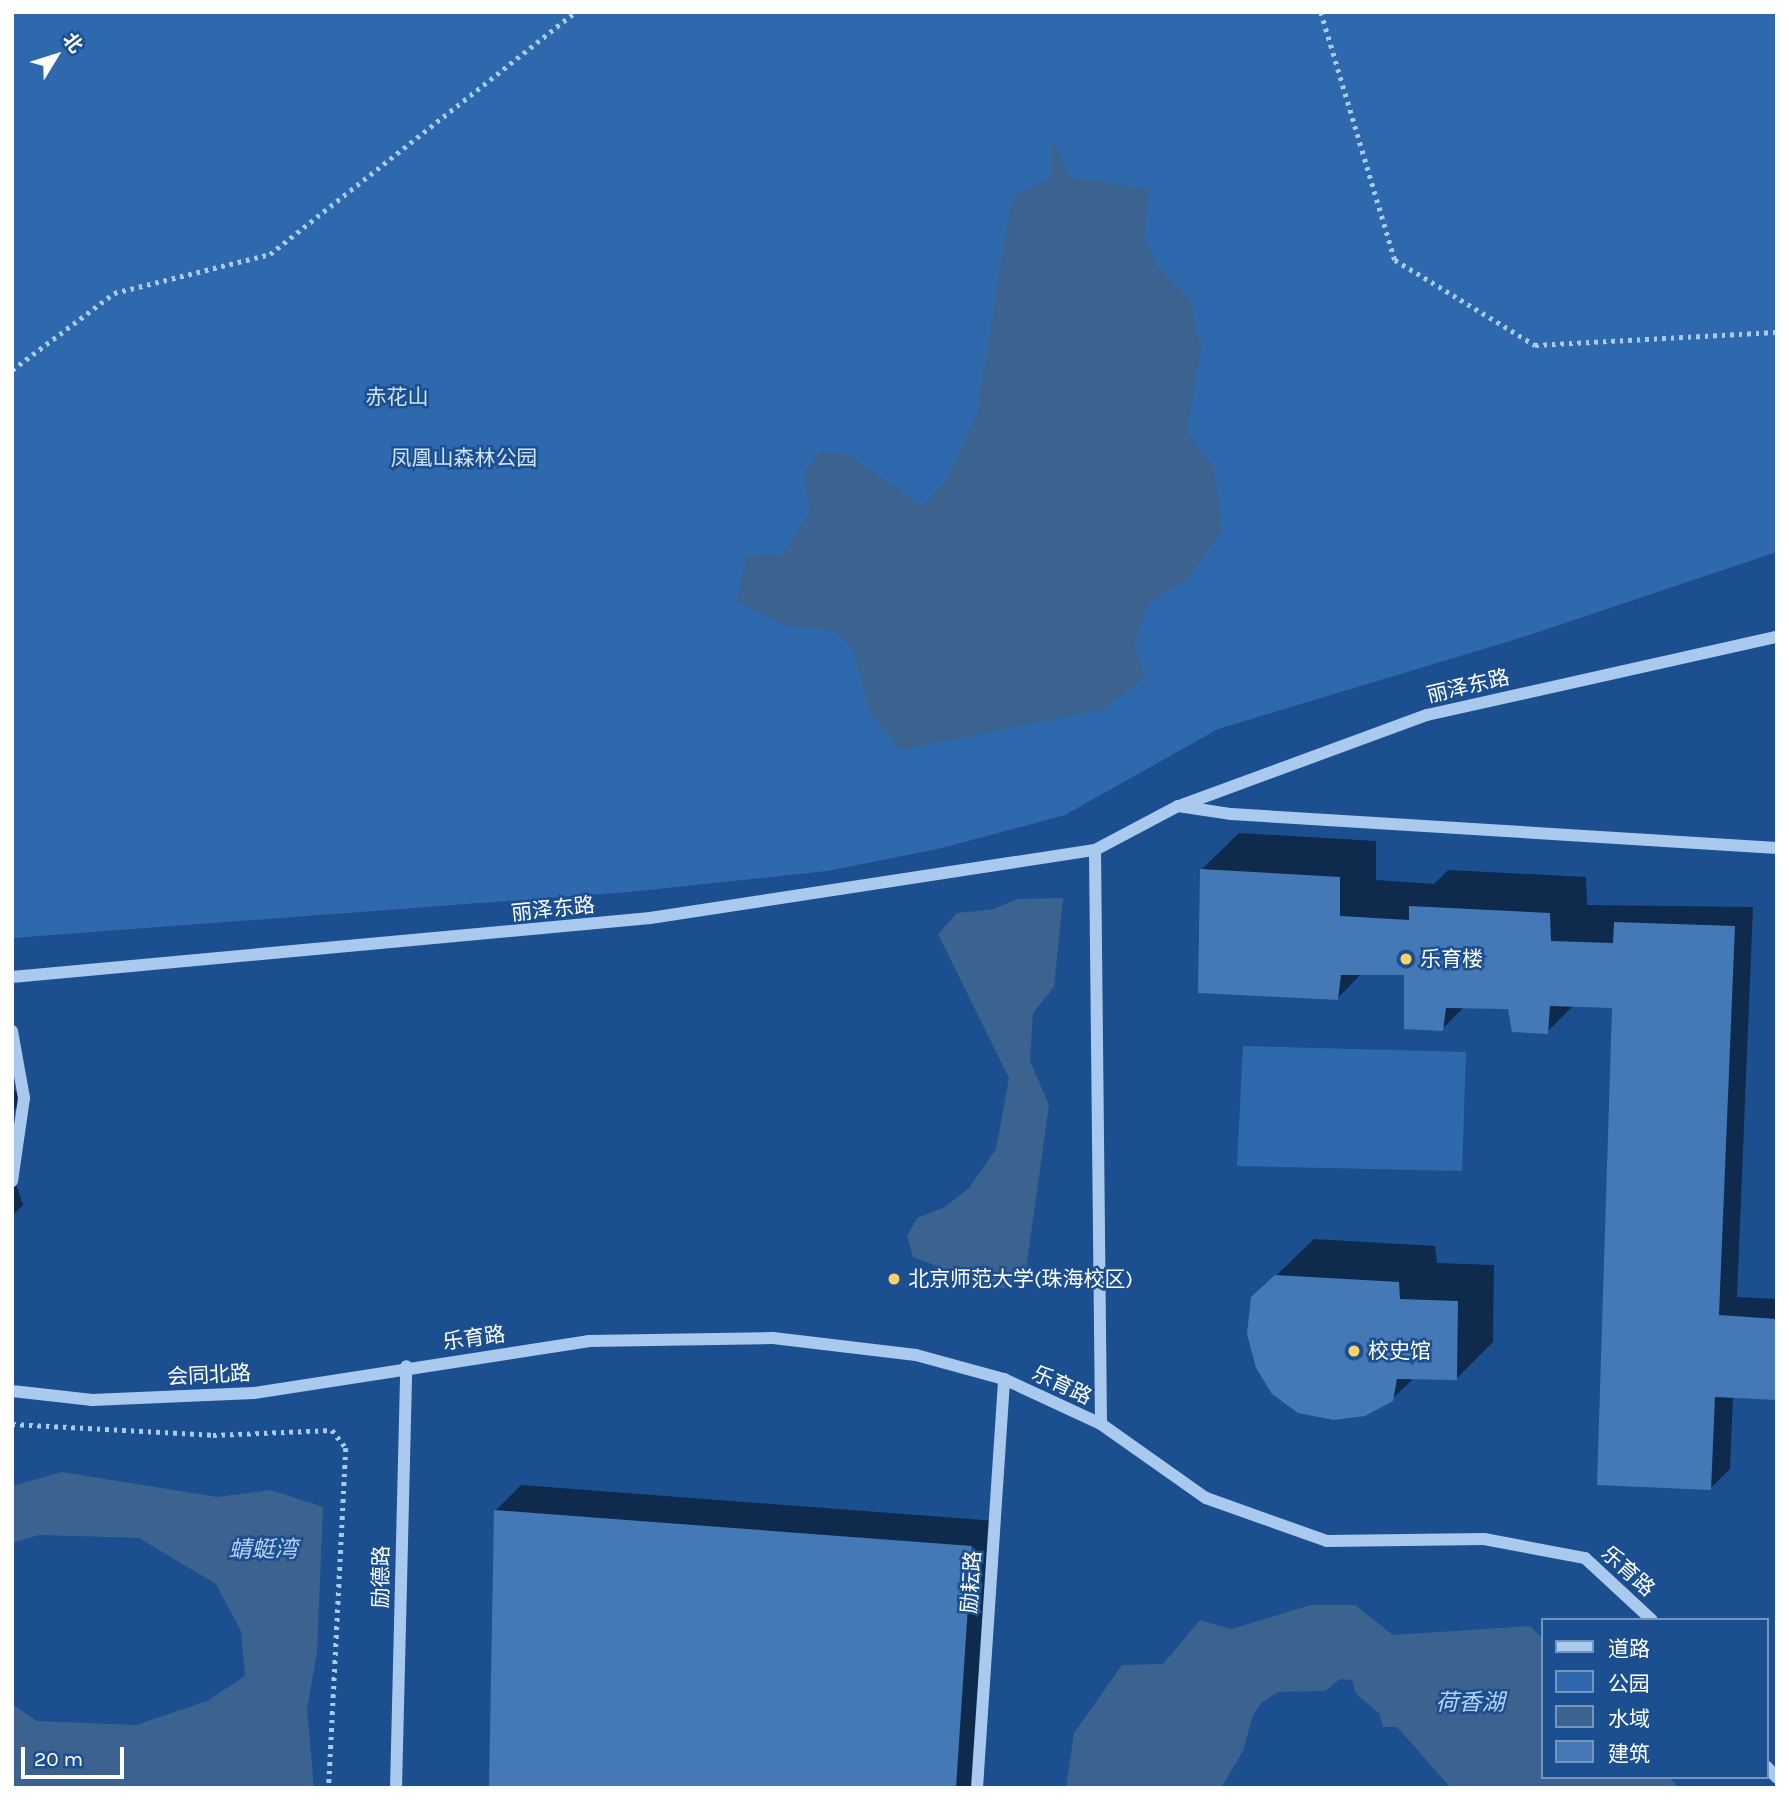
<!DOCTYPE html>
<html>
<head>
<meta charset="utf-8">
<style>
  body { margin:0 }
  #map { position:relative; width:1789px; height:1800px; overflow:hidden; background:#1b4f8f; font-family:Karla,"Noto Sans SC",sans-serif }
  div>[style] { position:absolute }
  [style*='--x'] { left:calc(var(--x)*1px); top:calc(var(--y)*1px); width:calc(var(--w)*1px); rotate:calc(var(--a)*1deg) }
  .green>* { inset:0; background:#2e69ad }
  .water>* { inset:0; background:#3c6290 }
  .shadow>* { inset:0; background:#0007 }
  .building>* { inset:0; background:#4478b7 }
  .path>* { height:4.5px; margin-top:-2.25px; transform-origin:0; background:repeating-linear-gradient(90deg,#a9c9ee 0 3.5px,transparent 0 8.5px) }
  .minor>* { height:12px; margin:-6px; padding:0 6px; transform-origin:6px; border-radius:6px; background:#a9c9ee }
  .dots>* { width:19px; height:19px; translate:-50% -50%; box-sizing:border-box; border:4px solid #1b4f8f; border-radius:50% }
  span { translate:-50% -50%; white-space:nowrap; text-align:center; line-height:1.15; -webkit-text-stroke:5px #1b4f8f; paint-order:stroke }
  .park-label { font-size:21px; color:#cfe3fa }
  .street-label { font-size:21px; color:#fff }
  .poi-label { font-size:21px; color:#fff }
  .left { translate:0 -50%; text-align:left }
  .water-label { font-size:23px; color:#b5d3f5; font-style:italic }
  .frame { position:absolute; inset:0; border:14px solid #fff; pointer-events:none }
  .legend { position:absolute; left:1541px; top:1618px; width:228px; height:161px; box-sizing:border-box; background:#1b4f8f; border:2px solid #7695bc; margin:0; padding:9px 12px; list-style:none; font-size:21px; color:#fff }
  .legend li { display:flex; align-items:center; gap:14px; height:35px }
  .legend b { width:35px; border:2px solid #7695bc }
  .north { position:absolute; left:21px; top:21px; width:70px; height:70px; -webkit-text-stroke:5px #1b4f8f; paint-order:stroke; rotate:52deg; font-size:19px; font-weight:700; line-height:28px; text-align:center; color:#fff }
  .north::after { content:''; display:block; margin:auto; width:24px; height:32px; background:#fff; clip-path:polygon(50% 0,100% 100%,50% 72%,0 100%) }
  .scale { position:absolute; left:21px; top:1747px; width:103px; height:32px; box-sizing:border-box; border:4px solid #fff; border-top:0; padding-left:9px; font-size:21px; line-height:24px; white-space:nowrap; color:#fff; -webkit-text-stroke:5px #1b4f8f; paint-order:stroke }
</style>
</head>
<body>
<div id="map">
  <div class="green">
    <i style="clip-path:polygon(12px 12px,1777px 12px,1777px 552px,1520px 638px,1218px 729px,1065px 815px,942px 848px,827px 871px,629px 892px,12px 938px)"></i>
    <i style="clip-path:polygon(1243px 1046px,1466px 1052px,1462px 1171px,1237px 1166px)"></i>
  </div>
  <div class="water">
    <i style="clip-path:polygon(1052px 139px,1070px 177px,1149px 189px,1144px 237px,1158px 268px,1190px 300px,1201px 348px,1187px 432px,1214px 468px,1222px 530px,1188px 578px,1148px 604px,1134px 644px,1145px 677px,1104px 709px,901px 750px,870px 714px,853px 648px,835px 631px,787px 626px,737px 602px,747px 555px,781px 556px,810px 512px,804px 473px,819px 452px,849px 455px,922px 506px,946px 481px,977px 413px,1012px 197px,1052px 178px)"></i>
    <i style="clip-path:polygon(1063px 898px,1054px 987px,1033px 1013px,1030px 1061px,1049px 1105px,1024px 1284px,997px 1289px,913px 1257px,907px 1236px,917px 1218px,945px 1207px,969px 1188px,996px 1149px,1009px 1078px,938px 934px,957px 913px,994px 909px,1017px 899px)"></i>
    <i style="clip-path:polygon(62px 1472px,217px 1497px,271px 1490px,323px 1507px,317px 1653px,307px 1709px,314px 1788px,12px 1788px,12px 1704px,37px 1721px,136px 1725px,207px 1701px,245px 1676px,241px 1631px,216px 1584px,139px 1538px,39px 1535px,12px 1543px,12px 1486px)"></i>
    <i style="clip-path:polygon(1311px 1605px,1355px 1605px,1393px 1635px,1530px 1626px,1542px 1638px,1542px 1777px,1670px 1777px,1678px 1788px,1451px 1788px,1397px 1727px,1383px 1727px,1379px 1713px,1356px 1694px,1352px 1680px,1340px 1679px,1325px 1691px,1278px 1692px,1261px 1703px,1253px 1715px,1243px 1751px,1221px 1788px,1066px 1788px,1074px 1733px,1122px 1665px,1163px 1664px,1200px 1620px,1231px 1629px)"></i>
  </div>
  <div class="shadow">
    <i style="clip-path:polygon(1239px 833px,1376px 841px,1376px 880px,1434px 884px,1448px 870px,1586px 877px,1587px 905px,1753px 907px,1737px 1297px,1777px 1299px,1777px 1399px,1733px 1396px,1730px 1469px,1711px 1488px,1613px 1006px,1574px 1005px,1547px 1032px,1510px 1008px,1464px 1007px,1442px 1029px,1406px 973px,1362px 973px,1338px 998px,1202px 869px)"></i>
    <i style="clip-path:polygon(12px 1087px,23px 1101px,12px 1112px)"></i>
    <i style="clip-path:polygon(12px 1172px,23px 1205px,12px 1216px)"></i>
    <i style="clip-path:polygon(1314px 1239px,1435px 1246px,1437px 1263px,1494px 1265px,1493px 1342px,1456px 1379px,1414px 1378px,1392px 1399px,1253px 1298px)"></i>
    <i style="clip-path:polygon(521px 1485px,996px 1521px,980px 1788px,491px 1788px,495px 1511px)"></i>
  </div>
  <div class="building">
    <i style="clip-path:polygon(1200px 869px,1340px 877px,1340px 916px,1409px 920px,1409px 906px,1550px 913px,1551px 941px,1613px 943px,1614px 922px,1735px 926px,1719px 1315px,1777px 1319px,1777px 1400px,1715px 1397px,1711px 1490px,1597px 1485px,1612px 1008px,1550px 1006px,1548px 1034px,1512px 1032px,1508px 1009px,1446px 1008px,1443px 1031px,1404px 1029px,1404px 975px,1341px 975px,1338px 1000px,1198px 993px)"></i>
    <i style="clip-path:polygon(1275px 1275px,1399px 1282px,1400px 1299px,1458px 1301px,1457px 1380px,1397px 1379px,1393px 1401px,1365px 1416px,1334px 1420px,1298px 1413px,1272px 1394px,1256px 1368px,1247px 1334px,1251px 1297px)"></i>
    <i style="clip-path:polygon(494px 1510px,972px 1546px,956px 1788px,489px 1788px)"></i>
  </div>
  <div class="path">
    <i style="--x:1321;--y:12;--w:259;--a:73.4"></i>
    <i style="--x:1395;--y:260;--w:164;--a:31.3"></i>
    <i style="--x:1535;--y:345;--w:242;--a:-3.1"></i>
    <i style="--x:12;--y:370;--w:128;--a:-37"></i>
    <i style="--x:114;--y:293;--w:161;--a:-14"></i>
    <i style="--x:270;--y:254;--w:389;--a:-38.4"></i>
    <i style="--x:12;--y:1424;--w:201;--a:3.1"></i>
    <i style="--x:213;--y:1435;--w:119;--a:-2.4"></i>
    <i style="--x:332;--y:1430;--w:23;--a:52"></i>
    <i style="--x:346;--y:1448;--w:340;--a:92.9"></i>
  </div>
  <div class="minor">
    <i style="--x:1182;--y:805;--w:261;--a:-20.2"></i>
    <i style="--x:1427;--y:715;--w:359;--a:-12.6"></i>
    <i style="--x:12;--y:977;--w:641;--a:-5.28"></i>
    <i style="--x:650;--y:918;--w:450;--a:-8.7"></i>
    <i style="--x:12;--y:1031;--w:68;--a:79.8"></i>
    <i style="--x:24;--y:1098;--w:84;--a:98.2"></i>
    <i style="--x:12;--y:1391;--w:81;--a:6.4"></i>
    <i style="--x:92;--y:1400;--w:162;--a:-2.5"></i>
    <i style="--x:254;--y:1393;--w:338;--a:-8.8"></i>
    <i style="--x:588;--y:1341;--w:185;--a:-0.9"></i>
    <i style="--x:773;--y:1338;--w:144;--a:6.8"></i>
    <i style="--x:916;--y:1355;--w:91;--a:15.3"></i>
    <i style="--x:1004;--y:1379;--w:107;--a:24.9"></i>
    <i style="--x:1101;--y:1424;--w:128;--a:35.2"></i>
    <i style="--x:1206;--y:1498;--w:128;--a:19.6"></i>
    <i style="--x:1327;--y:1541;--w:157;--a:-0.7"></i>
    <i style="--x:1484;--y:1539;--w:103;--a:10.7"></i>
    <i style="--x:1585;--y:1558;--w:91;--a:42.8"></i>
    <i style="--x:1101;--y:1424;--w:574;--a:-90.6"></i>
    <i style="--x:1095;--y:850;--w:94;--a:-27.9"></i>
    <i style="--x:1178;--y:806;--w:54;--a:8.6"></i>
    <i style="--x:1231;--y:814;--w:547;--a:3.56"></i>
    <i style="--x:1766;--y:1766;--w:16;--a:47"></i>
    <i style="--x:396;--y:1788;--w:422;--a:-88.6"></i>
    <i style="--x:977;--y:1788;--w:410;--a:-86.2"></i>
  </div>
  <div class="dots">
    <i style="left:1406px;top:959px;background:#ffd166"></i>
    <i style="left:894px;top:1279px;background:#ffd166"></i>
    <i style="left:1354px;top:1351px;background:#ffd166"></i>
  </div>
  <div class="park-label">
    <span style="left:397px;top:397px">赤花山</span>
    <span style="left:464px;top:458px">凤凰山森林公园</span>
  </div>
  <div class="street-label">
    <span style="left:1468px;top:686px;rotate:-13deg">丽泽东路</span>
    <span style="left:553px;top:909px;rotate:-6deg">丽泽东路</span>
    <span style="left:474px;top:1338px;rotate:-8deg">乐育路</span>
    <span style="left:209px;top:1375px;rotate:-3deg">会同北路</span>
    <span style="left:1062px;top:1385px;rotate:25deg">乐育路</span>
    <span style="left:1628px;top:1571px;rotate:42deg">乐育路</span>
    <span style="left:381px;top:1577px;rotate:-89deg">励德路</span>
    <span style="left:971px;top:1582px;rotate:-86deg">励耘路</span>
  </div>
  <div class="poi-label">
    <span class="left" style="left:1420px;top:959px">乐育楼</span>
    <span class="left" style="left:908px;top:1279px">北京师范大学(珠海校区)</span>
    <span class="left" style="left:1368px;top:1351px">校史馆</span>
  </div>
  <div class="water-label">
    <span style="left:263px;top:1550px">蜻蜓湾</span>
    <span style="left:1470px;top:1703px">荷香湖</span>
  </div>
  <div class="frame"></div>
  <ul class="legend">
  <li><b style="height:9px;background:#a9c9ee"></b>道路</li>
  <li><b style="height:19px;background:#2e69ad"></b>公园</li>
  <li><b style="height:19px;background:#3c6290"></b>水域</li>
  <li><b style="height:19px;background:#4478b7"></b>建筑</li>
  </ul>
  <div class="north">北</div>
  <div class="scale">20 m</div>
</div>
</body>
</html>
